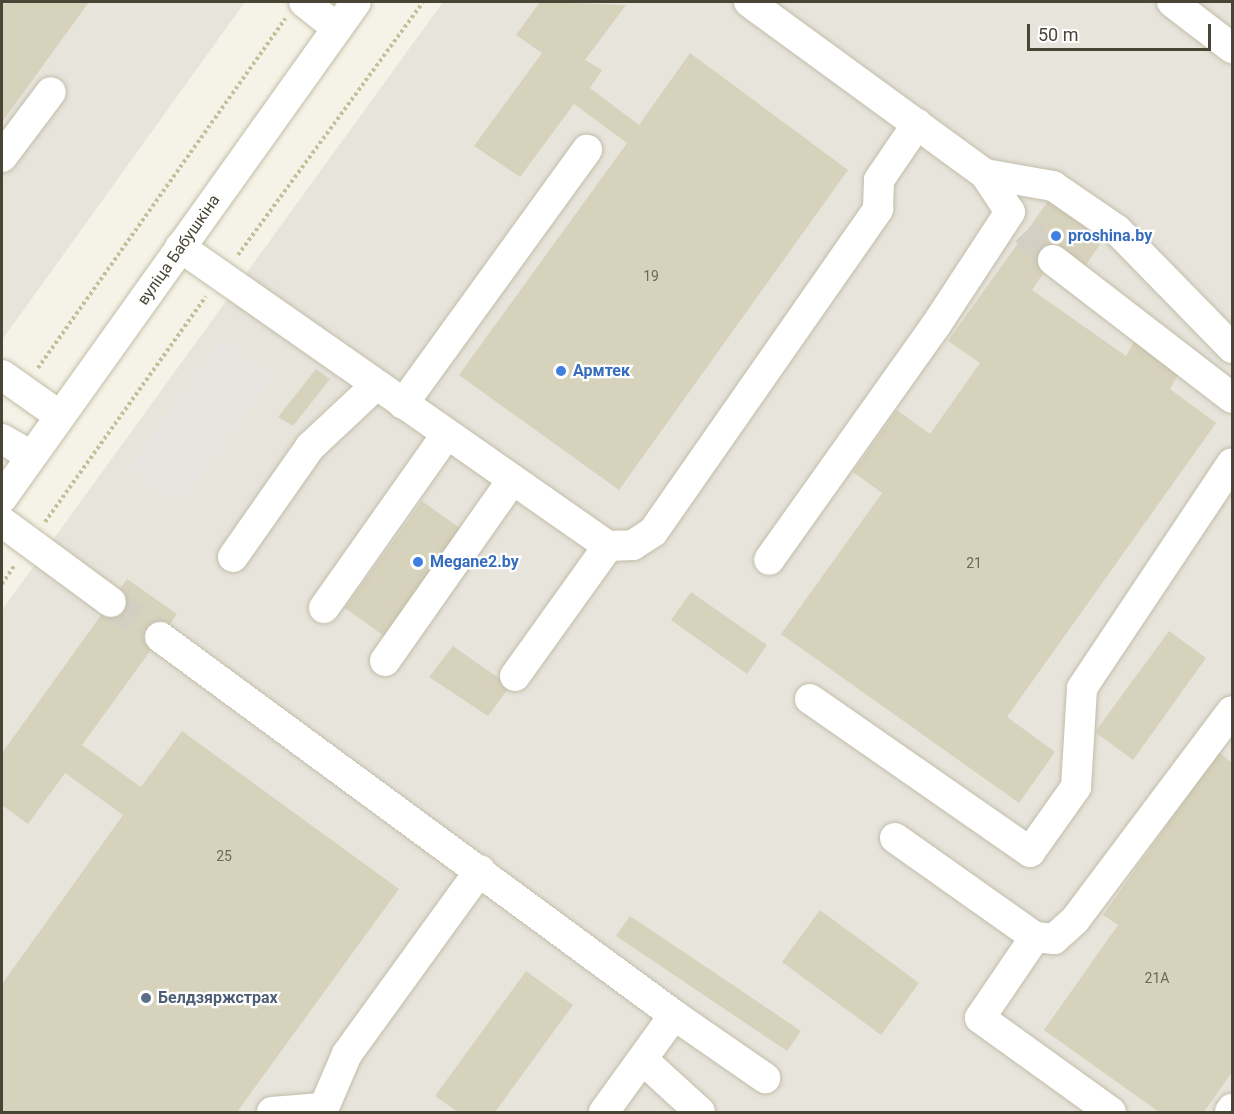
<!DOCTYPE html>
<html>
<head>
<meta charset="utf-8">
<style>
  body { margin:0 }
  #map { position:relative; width:1234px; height:1114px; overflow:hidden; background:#f5f3e7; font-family:Roboto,sans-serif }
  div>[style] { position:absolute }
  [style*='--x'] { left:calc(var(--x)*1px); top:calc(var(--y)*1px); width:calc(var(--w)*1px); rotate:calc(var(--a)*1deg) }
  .industrial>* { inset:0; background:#e7e4dc }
  .parking>* { inset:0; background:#e6e4df }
  .building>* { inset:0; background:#d7d2bc }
  .minor-tunnel>* { height:30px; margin-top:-15px; transform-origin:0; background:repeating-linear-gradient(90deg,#d3d0c3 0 30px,transparent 0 45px) }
  .path>* { height:4px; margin-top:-2px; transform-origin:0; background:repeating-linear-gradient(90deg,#c4be99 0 3px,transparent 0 6px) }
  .roads { filter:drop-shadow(0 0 2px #c1bea9) drop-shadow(0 0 2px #c1bea9) }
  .minor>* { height:30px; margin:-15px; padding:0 15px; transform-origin:15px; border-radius:15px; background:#fff }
  .dots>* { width:16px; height:16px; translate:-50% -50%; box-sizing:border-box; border:3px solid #fff; border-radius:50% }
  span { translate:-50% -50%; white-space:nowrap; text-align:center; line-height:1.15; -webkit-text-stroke:4.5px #fff; paint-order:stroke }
  .number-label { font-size:14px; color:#6c6857 }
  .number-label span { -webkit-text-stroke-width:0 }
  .shop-label { font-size:16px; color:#366cbe; font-weight:700 }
  .left { translate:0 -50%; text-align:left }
  .street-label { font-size:16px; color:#494535 }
  .service-label { font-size:16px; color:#4e5e75; font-weight:700 }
  .frame { position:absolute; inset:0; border:3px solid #494535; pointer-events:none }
  .scale { position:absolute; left:1027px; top:24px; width:184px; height:27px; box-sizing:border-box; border:3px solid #494535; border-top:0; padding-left:8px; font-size:18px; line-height:21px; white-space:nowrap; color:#494535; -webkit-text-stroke:4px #fff; paint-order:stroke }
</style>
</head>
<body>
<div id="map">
  <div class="industrial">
    <i style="clip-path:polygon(2px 2px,245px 2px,2px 340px)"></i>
    <i style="clip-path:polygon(443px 2px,1232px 2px,1232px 1112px,2px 1112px,2px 610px)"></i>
  </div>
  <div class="parking">
    <i style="clip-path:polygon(222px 338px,274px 375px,180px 504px,128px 470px)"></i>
  </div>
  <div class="building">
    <i style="clip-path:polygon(2px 2px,89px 2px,2px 122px)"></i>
    <i style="clip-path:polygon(540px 2px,626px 5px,585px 60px,602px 70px,590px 88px,639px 125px,690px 53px,848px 170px,619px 490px,459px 375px,627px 143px,574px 104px,520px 177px,474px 146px,542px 53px,516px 35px)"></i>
    <i style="clip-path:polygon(1051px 197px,1106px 236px,1081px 272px,1057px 255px,1032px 290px,1126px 356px,1134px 342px,1179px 373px,1170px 389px,1216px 423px,1007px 717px,1055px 752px,1019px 803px,781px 634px,882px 493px,853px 472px,897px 410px,930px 434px,980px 363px,948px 341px)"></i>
    <i style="clip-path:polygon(316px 369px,330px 379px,293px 426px,278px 417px)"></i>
    <i style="clip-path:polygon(422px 501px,461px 529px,384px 636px,345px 608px)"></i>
    <i style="clip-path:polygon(127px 579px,177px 614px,82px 745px,141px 787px,182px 731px,399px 889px,237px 1112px,2px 1112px,2px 984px,123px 815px,65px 773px,28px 824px,2px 805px,2px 753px)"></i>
    <i style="clip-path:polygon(691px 592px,767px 645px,747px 674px,671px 620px)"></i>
    <i style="clip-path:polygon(1169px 631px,1206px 658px,1133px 760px,1095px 732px)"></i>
    <i style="clip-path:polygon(453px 646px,510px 686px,488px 716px,429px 677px)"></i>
    <i style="clip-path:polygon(1219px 752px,1232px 763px,1232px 1072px,1204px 1112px,1159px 1112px,1044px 1030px,1118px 925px,1103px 915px)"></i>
    <i style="clip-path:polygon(820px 910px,919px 983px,881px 1035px,782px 962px)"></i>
    <i style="clip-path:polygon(630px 916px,801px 1031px,787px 1051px,616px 936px)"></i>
    <i style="clip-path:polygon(526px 971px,573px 1005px,495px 1112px,458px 1112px,435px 1096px)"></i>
  </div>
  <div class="minor-tunnel">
    <i style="--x:1026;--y:231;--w:40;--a:47"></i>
    <i style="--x:111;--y:602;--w:60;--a:35.5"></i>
  </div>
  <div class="path">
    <i style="--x:238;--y:255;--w:313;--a:-53.8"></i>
    <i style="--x:38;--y:368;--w:428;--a:-54.7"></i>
    <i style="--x:45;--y:522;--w:277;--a:-54.5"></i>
    <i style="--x:2;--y:584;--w:23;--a:-56"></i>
  </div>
  <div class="roads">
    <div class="minor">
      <i style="--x:304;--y:2;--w:42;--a:38.2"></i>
      <i style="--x:749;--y:2;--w:292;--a:36.1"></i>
      <i style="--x:985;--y:174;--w:45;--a:56.7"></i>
      <i style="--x:1010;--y:212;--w:135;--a:123.2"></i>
      <i style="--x:936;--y:325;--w:288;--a:125.4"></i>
      <i style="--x:1172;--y:2;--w:76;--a:37.5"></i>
      <i style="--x:2;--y:157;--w:81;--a:-53"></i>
      <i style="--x:985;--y:174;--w:69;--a:10"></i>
      <i style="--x:1053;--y:186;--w:78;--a:34.5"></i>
      <i style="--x:1117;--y:230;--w:165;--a:45.7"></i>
      <i style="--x:180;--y:247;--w:522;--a:34.94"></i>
      <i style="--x:608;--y:546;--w:25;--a:-2"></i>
      <i style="--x:633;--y:545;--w:24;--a:-33"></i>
      <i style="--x:653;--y:532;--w:394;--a:-55.1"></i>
      <i style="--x:878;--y:209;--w:29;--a:-88"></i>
      <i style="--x:879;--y:180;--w:68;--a:-55.8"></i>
      <i style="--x:1053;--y:260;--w:226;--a:37.6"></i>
      <i style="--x:2;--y:375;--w:71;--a:35.3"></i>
      <i style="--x:403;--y:404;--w:314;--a:-54.1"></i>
      <i style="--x:2;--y:439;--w:34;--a:30"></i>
      <i style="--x:2;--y:498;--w:609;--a:-54.48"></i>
      <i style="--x:2;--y:522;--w:135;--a:36.3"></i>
      <i style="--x:233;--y:557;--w:134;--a:-55"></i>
      <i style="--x:310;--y:447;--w:89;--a:-43.2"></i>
      <i style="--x:324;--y:608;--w:212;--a:-54.8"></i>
      <i style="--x:160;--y:637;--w:638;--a:36.33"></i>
      <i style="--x:674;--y:1015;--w:120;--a:125.8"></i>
      <i style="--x:385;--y:661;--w:221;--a:-54.9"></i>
      <i style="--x:515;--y:676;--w:160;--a:-54.4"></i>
      <i style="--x:810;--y:699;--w:268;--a:34.8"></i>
      <i style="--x:1030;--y:852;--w:80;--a:-54.7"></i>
      <i style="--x:1076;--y:787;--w:99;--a:-86.5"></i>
      <i style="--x:1082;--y:688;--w:270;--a:-56.3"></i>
      <i style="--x:895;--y:838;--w:171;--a:35.3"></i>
      <i style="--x:1035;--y:937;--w:19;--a:6"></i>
      <i style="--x:1054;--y:939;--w:28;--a:-42"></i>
      <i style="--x:1075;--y:920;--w:261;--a:-53.1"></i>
      <i style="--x:1035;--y:937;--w:98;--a:124.2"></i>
      <i style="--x:980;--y:1018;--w:161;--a:35.7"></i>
      <i style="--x:674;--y:1015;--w:111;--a:34.7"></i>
      <i style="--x:643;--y:1060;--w:77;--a:42.4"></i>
      <i style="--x:272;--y:1112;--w:50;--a:-4.6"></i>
      <i style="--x:322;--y:1112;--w:63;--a:-66.7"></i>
      <i style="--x:347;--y:1054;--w:227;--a:-54.1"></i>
      <i style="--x:1230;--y:1112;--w:4;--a:-56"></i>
    </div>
  </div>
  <div class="dots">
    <i style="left:1056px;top:236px;background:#3f7fe0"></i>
    <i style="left:561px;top:371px;background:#3f7fe0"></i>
    <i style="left:418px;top:562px;background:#3f7fe0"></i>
    <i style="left:146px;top:998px;background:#5c6f8a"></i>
  </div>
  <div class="number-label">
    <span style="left:651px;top:276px">19</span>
    <span style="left:974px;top:563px">21</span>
    <span style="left:224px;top:856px">25</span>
    <span style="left:1157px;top:978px">21А</span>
  </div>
  <div class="shop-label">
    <span class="left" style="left:1068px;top:236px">proshina.by</span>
    <span class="left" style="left:573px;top:371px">Армтек</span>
    <span class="left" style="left:430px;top:562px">Megane2.by</span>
  </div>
  <div class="street-label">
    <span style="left:179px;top:250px;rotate:-55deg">вуліца Бабушкіна</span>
  </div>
  <div class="service-label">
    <span class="left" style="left:158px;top:998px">Белдзяржстрах</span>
  </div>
  <div class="frame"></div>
  <div class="scale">50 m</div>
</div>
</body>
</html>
